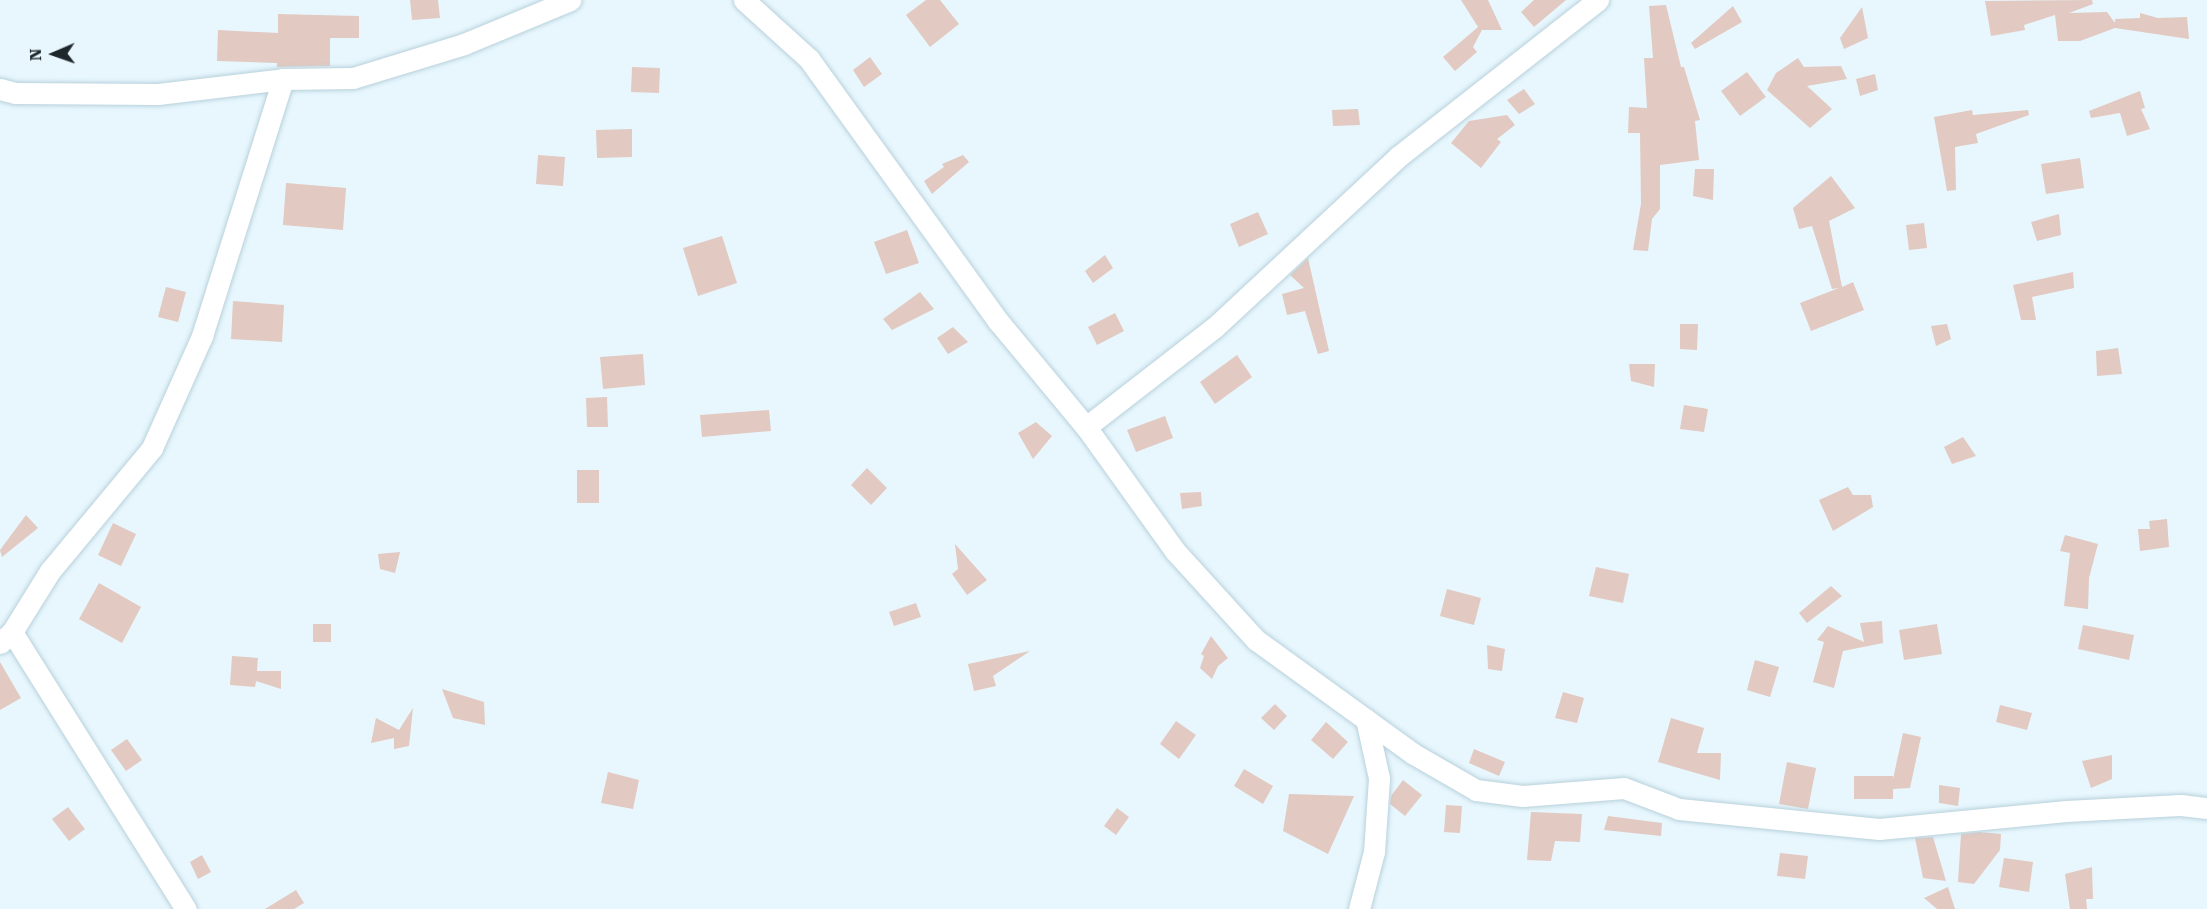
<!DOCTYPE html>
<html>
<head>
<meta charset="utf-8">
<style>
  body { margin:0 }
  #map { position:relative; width:2207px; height:909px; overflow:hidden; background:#e8f7fe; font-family:"Roboto Serif",serif }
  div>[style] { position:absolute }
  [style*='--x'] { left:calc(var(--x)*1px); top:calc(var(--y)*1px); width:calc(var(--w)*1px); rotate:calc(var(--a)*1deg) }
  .building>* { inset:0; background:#e2c9c1 }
  .roads { filter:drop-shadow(0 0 2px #b8d1db) drop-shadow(0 0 2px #b8d1db) }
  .minor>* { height:21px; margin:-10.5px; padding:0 10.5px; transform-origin:10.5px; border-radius:10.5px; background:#fff }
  span { translate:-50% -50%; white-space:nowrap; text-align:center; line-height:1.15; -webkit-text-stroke:4.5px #e8f7fe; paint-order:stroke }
  .north { position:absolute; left:24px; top:24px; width:60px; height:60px; -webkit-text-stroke:4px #e8f7fe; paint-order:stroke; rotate:268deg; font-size:16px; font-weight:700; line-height:24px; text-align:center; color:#1e282c }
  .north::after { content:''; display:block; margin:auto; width:21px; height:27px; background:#1e282c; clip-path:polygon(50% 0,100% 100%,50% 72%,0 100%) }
</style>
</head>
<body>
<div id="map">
  <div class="building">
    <i style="clip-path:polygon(410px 0,438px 0,440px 18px,412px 20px)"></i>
    <i style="clip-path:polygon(926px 0,940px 0,959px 24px,930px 47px,906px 15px)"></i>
    <i style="clip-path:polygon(1461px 0,1488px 0,1502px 30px,1482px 30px,1473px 47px,1477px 52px,1455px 71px,1443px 57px,1478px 27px)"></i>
    <i style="clip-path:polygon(1534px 0,1566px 0,1534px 27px,1521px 12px)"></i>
    <i style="clip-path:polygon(2092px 0,2093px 4px,2069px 13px,2107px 12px,2115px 23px,2115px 19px,2140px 18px,2140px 13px,2158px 18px,2187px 17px,2189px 39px,2115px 28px,2080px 41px,2058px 41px,2055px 15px,2024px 25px,2025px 30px,1991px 36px,1985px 1px)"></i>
    <i style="clip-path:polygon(1666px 5px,1681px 67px,1684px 67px,1700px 120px,1695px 121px,1699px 160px,1660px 165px,1660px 209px,1652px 219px,1648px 251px,1633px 250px,1641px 204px,1640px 133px,1628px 133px,1629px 107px,1647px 108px,1644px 58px,1653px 58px,1649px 6px)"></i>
    <i style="clip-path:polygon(1733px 6px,1742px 22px,1695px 49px,1691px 43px)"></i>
    <i style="clip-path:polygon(1862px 7px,1868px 38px,1844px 49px,1840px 38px)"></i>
    <i style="clip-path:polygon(278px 14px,359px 16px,359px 38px,330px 38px,330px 66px,277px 67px,277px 63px,217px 61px,218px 30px,278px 33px)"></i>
    <i style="clip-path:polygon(870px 57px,882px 74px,864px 87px,853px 70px)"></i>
    <i style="clip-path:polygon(1798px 58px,1804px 67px,1841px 66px,1847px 79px,1807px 86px,1832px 109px,1810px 128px,1767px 90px,1776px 73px)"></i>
    <i style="clip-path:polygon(632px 67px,660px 68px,659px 93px,631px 92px)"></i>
    <i style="clip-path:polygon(1747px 72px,1766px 97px,1740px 116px,1721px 91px)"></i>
    <i style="clip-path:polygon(1875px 74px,1878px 90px,1860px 96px,1856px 79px)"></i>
    <i style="clip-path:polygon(1524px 89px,1535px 104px,1519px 114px,1507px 100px)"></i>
    <i style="clip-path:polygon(2140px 91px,2145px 108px,2141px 109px,2150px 129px,2127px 136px,2120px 113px,2091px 118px,2089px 111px)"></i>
    <i style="clip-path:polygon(1358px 109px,1360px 125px,1333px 126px,1332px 110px)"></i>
    <i style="clip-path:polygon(1972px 110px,1973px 115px,2028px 110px,2029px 115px,1976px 134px,1978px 143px,1955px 147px,1956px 190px,1947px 191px,1934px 117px)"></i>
    <i style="clip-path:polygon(1507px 115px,1515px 125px,1497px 139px,1501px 142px,1481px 168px,1451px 143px,1469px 121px)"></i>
    <i style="clip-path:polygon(632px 129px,632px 157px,597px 158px,596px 130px)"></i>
    <i style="clip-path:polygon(538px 155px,565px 157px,563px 186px,536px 184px)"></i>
    <i style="clip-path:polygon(963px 155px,969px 162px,932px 194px,924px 181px,944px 167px,942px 164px)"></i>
    <i style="clip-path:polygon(2080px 158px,2084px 188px,2046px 194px,2041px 164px)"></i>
    <i style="clip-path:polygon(1695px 169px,1714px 169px,1713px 200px,1693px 196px)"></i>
    <i style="clip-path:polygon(1831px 176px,1855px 208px,1829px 221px,1842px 287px,1853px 282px,1864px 310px,1811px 331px,1800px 303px,1839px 288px,1832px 289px,1812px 226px,1799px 229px,1793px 208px)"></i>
    <i style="clip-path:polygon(286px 183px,346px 188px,343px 230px,283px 225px)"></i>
    <i style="clip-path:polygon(1258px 212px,1268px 234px,1239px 247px,1230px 224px)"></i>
    <i style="clip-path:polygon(2059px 214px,2061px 235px,2037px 241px,2031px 222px)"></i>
    <i style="clip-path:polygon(1924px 223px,1927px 248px,1909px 250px,1906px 225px)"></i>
    <i style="clip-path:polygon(907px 230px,919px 263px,886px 274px,874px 242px)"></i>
    <i style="clip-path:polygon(722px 236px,737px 283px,698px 296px,683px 248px)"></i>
    <i style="clip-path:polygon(1105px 255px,1113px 268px,1093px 283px,1085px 271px)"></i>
    <i style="clip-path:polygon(1308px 258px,1329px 351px,1318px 354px,1305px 311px,1287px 315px,1282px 294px,1304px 288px,1290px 275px)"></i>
    <i style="clip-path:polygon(2073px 272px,2074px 288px,2032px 297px,2036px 320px,2021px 320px,2013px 285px)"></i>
    <i style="clip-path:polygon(166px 287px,186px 292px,178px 322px,158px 317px)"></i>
    <i style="clip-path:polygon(920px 292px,934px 309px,892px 330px,883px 319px)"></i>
    <i style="clip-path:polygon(233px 301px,284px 305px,282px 342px,231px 339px)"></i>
    <i style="clip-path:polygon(1115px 313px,1124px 331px,1097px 345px,1088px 327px)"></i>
    <i style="clip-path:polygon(1680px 324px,1698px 324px,1697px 350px,1680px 349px)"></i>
    <i style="clip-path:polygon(1947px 324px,1951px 339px,1936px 346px,1931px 326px)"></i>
    <i style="clip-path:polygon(953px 327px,968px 342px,948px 354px,937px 338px)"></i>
    <i style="clip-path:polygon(2118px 348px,2122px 374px,2097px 376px,2096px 351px)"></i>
    <i style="clip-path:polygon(643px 354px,645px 385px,603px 389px,600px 357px)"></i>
    <i style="clip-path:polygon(1237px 355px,1252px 377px,1215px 404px,1200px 382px)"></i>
    <i style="clip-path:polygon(1629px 364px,1655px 364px,1654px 387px,1631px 381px)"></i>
    <i style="clip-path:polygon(607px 397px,608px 427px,587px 427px,586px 398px)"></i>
    <i style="clip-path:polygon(1684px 405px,1708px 409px,1704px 432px,1680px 429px)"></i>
    <i style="clip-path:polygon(769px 410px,771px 431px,702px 437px,700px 415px)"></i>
    <i style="clip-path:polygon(1165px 416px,1173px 438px,1136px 452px,1127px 430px)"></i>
    <i style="clip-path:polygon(1036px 422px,1052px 436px,1033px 459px,1018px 433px)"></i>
    <i style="clip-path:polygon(1963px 437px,1976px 456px,1952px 464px,1944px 447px)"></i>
    <i style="clip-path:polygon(867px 468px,887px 488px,871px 505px,851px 485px)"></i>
    <i style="clip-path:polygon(577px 470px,599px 470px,599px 503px,577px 503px)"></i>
    <i style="clip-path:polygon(1848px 487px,1853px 495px,1871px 495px,1873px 507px,1833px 531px,1819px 500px)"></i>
    <i style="clip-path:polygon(1201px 492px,1202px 506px,1182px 509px,1180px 493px)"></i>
    <i style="clip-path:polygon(26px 515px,38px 528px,2px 557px,0 550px)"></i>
    <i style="clip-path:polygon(2167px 519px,2169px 547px,2140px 551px,2138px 529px,2150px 529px,2149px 521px)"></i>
    <i style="clip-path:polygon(113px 523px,136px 534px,121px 566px,98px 555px)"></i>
    <i style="clip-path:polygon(2065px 535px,2098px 544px,2089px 578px,2088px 609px,2064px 606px,2070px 553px,2060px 551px)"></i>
    <i style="clip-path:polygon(955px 544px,987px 580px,967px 595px,952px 574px,958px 569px)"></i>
    <i style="clip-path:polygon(400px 552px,395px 573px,380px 569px,378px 554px)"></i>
    <i style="clip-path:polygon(1596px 567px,1629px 574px,1623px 603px,1589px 596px)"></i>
    <i style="clip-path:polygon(99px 583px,141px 607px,122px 643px,79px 619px)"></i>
    <i style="clip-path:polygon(1831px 586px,1842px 596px,1807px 623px,1799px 613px)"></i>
    <i style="clip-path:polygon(1447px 589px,1481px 598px,1474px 625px,1440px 616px)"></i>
    <i style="clip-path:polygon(916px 603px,921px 617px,894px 626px,889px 612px)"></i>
    <i style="clip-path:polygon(1882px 621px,1883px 643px,1843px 651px,1834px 688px,1813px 682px,1824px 642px,1817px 640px,1828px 626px,1864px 642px,1860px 623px)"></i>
    <i style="clip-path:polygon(313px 624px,331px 624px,331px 642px,313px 642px)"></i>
    <i style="clip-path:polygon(1937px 624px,1942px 654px,1904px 660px,1899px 630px)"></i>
    <i style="clip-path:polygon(2083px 625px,2134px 635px,2129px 660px,2078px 649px)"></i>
    <i style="clip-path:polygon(1211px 636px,1228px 658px,1218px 666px,1212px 679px,1200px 668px,1204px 656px,1201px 654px)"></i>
    <i style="clip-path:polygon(1487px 645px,1505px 649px,1502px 671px,1488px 669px)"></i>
    <i style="clip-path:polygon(1030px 651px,993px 676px,996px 686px,974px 691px,968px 664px)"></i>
    <i style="clip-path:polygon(232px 656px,258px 658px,257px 671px,281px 671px,281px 689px,256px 681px,255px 687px,230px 685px)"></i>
    <i style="clip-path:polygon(1755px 660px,1779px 667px,1770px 697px,1747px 690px)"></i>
    <i style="clip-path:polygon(0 662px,21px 698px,0 710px)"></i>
    <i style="clip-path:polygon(442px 689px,484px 702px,485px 725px,453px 718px)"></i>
    <i style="clip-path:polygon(1563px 692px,1584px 698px,1577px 723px,1555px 718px)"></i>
    <i style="clip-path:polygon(1275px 704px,1287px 716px,1274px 730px,1261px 718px)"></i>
    <i style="clip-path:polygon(2000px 705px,2032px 713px,2027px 730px,1996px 722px)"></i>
    <i style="clip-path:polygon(413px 708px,409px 746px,394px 749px,394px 738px,371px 743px,376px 718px,399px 730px)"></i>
    <i style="clip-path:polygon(1671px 718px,1704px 728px,1697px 753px,1721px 753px,1720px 780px,1658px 762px)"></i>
    <i style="clip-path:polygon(1176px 721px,1196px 735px,1179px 759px,1160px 744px)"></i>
    <i style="clip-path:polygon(1326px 722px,1348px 742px,1333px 759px,1311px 740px)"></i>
    <i style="clip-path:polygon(1903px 733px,1921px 737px,1910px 788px,1893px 789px,1893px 799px,1854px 799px,1854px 776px,1893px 776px,1893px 779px)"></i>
    <i style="clip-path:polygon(127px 739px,142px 760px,126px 771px,111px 750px)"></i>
    <i style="clip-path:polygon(1474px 749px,1505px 762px,1499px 776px,1469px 763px)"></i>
    <i style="clip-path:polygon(2112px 755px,2112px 779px,2091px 788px,2082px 761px)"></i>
    <i style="clip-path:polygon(1787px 762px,1816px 768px,1808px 809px,1779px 804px)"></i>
    <i style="clip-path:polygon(1244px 769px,1273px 786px,1263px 804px,1234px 786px)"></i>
    <i style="clip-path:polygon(608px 772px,639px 780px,633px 809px,601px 803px)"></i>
    <i style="clip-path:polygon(1403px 780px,1422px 795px,1405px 816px,1390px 804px,1391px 796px)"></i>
    <i style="clip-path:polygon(1939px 785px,1960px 788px,1958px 806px,1939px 803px)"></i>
    <i style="clip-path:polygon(1289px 794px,1354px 796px,1328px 854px,1283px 831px)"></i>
    <i style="clip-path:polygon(1446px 805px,1462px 806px,1460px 833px,1444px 832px)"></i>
    <i style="clip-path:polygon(68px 807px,85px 829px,69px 841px,52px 819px)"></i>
    <i style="clip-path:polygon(1117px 808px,1129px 817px,1116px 835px,1104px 826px)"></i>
    <i style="clip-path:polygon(1531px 812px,1582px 814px,1580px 842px,1555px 841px,1551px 861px,1527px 860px)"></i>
    <i style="clip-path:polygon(1608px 816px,1662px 823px,1661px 836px,1604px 830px)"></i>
    <i style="clip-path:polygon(1979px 832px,2001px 834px,2000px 850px,1974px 884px,1958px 882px,1961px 834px)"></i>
    <i style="clip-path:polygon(1933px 837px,1946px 881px,1923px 878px,1915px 838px)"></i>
    <i style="clip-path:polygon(1780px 853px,1808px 856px,1805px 879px,1777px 876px)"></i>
    <i style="clip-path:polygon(202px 855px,211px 872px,198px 879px,190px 862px)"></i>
    <i style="clip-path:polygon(2004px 858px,2033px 862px,2029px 892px,1999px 887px)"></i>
    <i style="clip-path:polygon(2092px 867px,2093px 899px,2086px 899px,2087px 909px,2070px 909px,2065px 874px)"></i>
    <i style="clip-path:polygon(1948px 887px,1955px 909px,1937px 909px,1924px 898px)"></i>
    <i style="clip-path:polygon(296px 890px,304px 903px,294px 909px,265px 909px)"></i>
  </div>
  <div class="roads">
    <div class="minor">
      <i style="--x:744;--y:0;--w:88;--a:42.2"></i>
      <i style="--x:809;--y:59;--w:323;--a:54.2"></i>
      <i style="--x:998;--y:321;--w:138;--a:50.3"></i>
      <i style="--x:1086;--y:427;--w:163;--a:-37.8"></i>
      <i style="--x:1215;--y:327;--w:251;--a:-42.9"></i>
      <i style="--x:1399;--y:156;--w:253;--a:-38.1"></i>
      <i style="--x:0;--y:89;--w:16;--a:15"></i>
      <i style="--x:15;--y:93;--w:143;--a:0.4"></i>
      <i style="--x:158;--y:94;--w:126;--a:-6.8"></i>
      <i style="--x:1086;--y:427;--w:153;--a:54.3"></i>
      <i style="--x:1175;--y:551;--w:120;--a:47.7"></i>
      <i style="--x:1256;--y:640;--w:193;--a:35.9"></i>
      <i style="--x:1412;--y:753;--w:74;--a:30"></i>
      <i style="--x:1476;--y:790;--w:47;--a:7.3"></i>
      <i style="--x:1523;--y:796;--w:101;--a:-4.5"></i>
      <i style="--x:1624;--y:788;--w:59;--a:20.9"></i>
      <i style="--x:1679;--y:809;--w:201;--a:5.7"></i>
      <i style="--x:1879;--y:829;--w:188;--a:-5.5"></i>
      <i style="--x:2066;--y:811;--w:115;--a:-3"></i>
      <i style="--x:2181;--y:805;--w:26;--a:7"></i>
      <i style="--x:12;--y:632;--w:327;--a:57.9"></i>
      <i style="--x:0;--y:643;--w:16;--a:-43"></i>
      <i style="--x:12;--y:632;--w:72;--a:-58.1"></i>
      <i style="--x:50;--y:571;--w:160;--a:-50.3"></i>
      <i style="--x:152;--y:448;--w:123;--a:-65.9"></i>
      <i style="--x:202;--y:336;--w:269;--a:-72.5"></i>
      <i style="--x:283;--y:79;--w:70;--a:-0.8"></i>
      <i style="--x:353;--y:78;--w:116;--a:-17"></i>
      <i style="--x:464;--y:44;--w:115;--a:-22.5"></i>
      <i style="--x:1359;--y:909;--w:59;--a:-75.3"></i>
      <i style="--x:1374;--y:852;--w:74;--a:-86.1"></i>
      <i style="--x:1379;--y:778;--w:60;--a:-102.4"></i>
    </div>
  </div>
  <div class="north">N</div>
</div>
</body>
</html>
